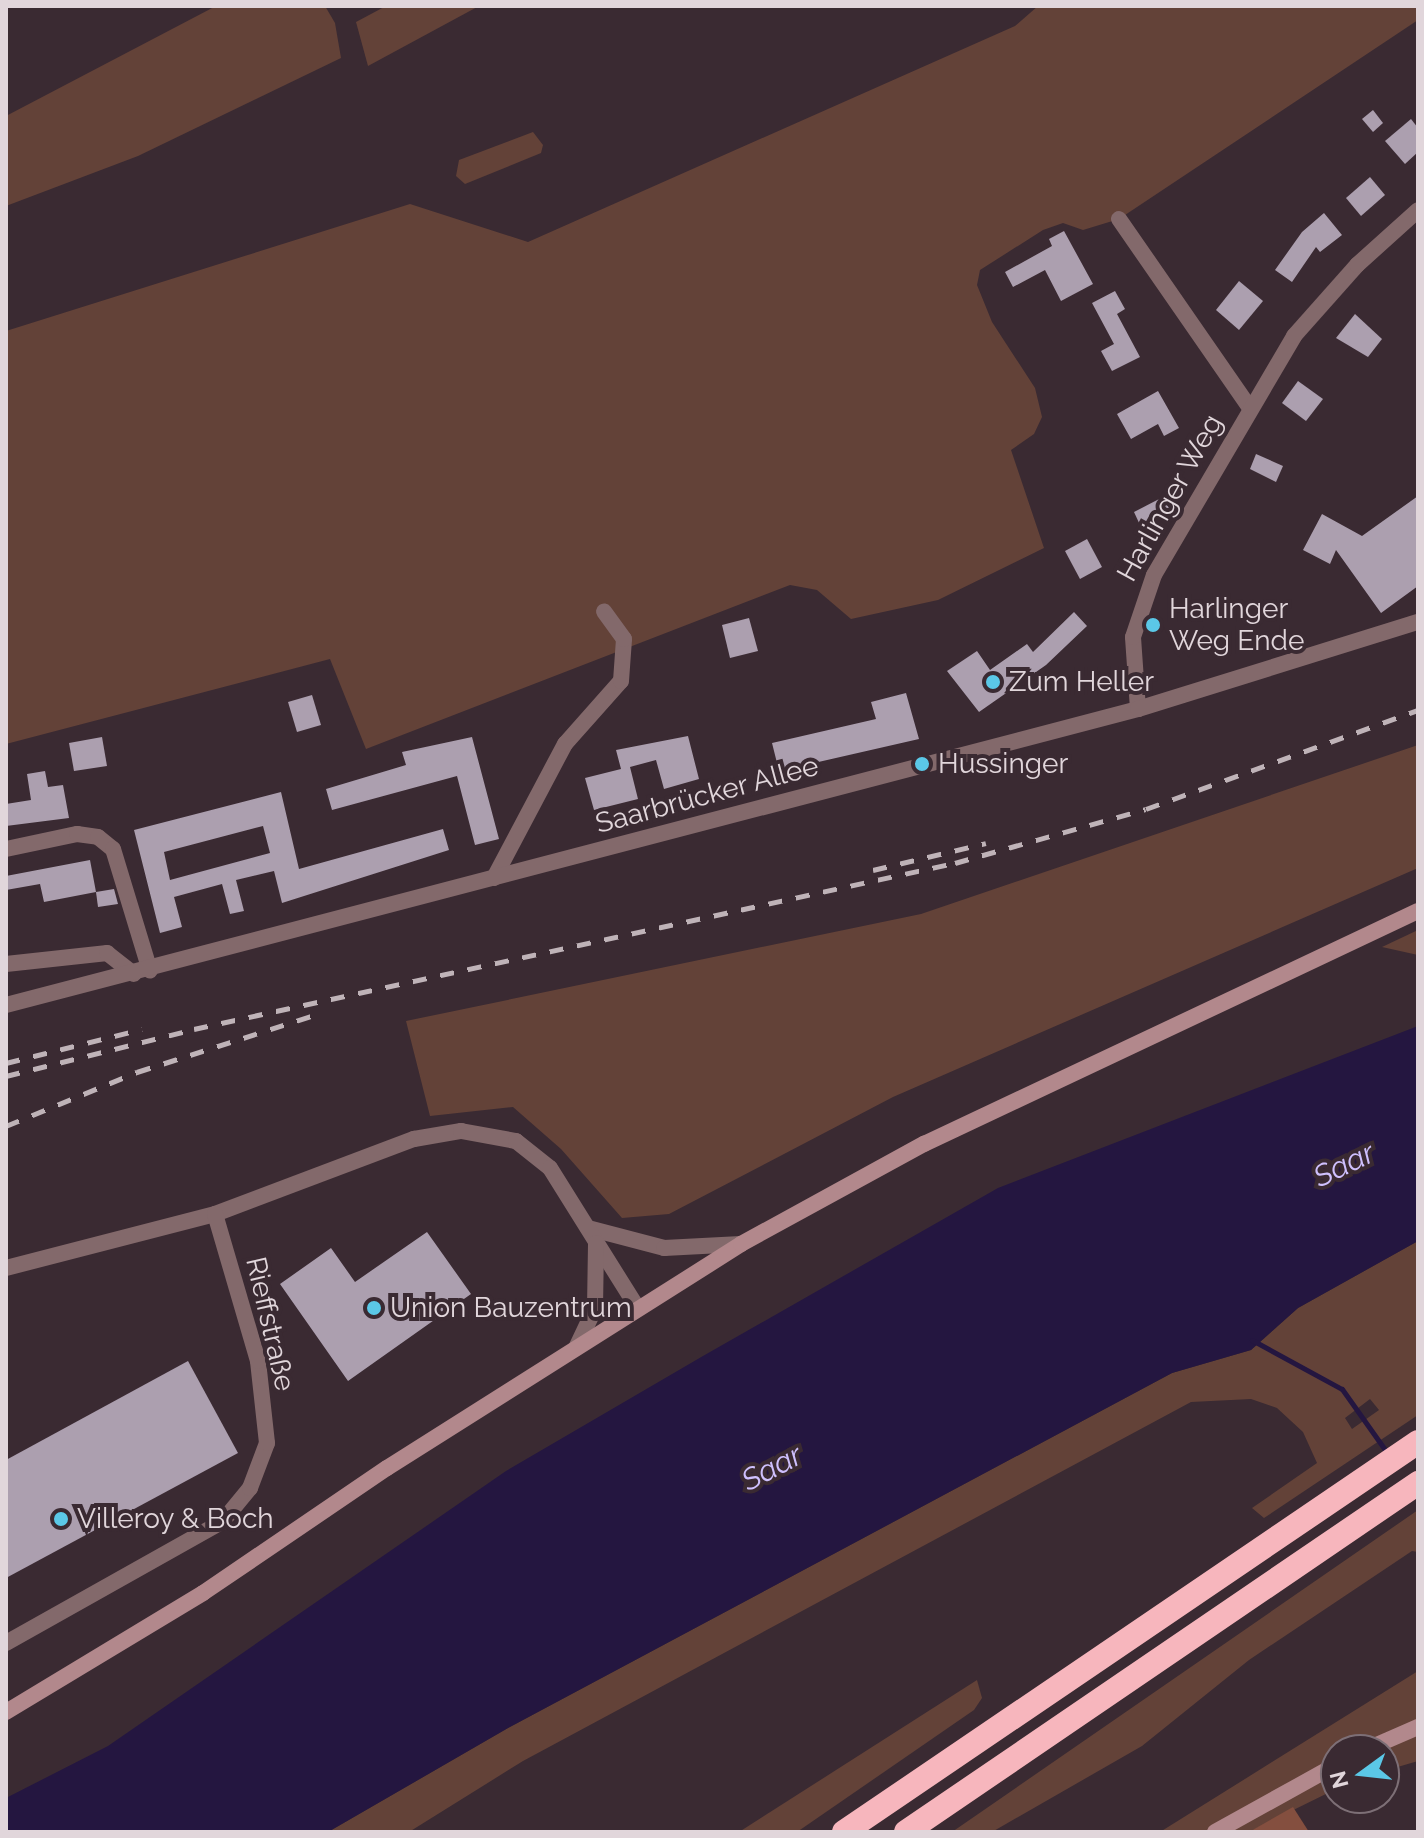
<!DOCTYPE html>
<html>
<head>
<meta charset="utf-8">
<style>
  body { margin:0 }
  #map { position:relative; width:1424px; height:1838px; overflow:hidden; background:#3a2a32; font-family:Raleway,sans-serif }
  div>[style] { position:absolute }
  [style*='--x'] { left:calc(var(--x)*1px); top:calc(var(--y)*1px); width:calc(var(--w)*1px); rotate:calc(var(--a)*1deg) }
  .green>* { inset:0; background:#634238 }
  .forest>* { inset:0; background:#844f3f }
  .water>* { inset:0; background:#241640 }
  .stream>* { height:5px; margin:-2.5px; padding:0 2.5px; transform-origin:2.5px; border-radius:2.5px; background:#241640 }
  .building>* { inset:0; background:#ac9faf }
  .minor>* { height:16px; margin:-8px; padding:0 8px; transform-origin:8px; border-radius:8px; background:#83696b }
  .tertiary>* { height:16px; margin:-8px; padding:0 8px; transform-origin:8px; border-radius:8px; background:#83696b }
  .secondary>* { height:16px; margin:-8px; padding:0 8px; transform-origin:8px; border-radius:8px; background:#b2888c }
  .motorway>* { height:24px; margin:-12px; padding:0 12px; transform-origin:12px; border-radius:12px; background:#f7b6bd }
  .rail>* { height:5px; margin-top:-2.5px; transform-origin:0; background:repeating-linear-gradient(90deg,#bfb3b8 0 14px,transparent 0 28px) }
  .dots>* { width:22px; height:22px; translate:-50% -50%; box-sizing:border-box; border:4px solid #3a2a32; border-radius:50% }
  span { translate:-50% -50%; white-space:nowrap; text-align:center; line-height:1.15; -webkit-text-stroke:8px #3a2a32; paint-order:stroke }
  .street-label { font-size:28px; color:#e1d6db }
  .poi-label { font-size:28px; color:#e1d6db }
  .left { translate:0 -50%; text-align:left }
  .water-label { font-size:30px; color:#cfc0fd; font-style:italic }
  .frame { position:absolute; inset:0; border:8px solid #e1d6db; pointer-events:none }
  .north { position:absolute; left:1320px; top:1734px; width:80px; height:80px; box-sizing:border-box; background:#3a2a32; border:2px solid #7d6f76; border-radius:50%; rotate:255deg; font-size:22px; font-weight:700; line-height:32px; text-align:center; color:#e1d6db }
  .north::after { content:''; display:block; margin:auto; width:28px; height:36px; background:#5bc8e7; clip-path:polygon(50% 0,100% 100%,50% 72%,0 100%) }
</style>
</head>
<body>
<div id="map">
  <div class="green">
    <i style="clip-path:polygon(216px 6px,325px 6px,335px 23px,341px 58px,138px 156px,6px 206px,6px 116px)"></i>
    <i style="clip-path:polygon(386px 6px,479px 6px,368px 66px,356px 22px)"></i>
    <i style="clip-path:polygon(1038px 6px,1418px 6px,1418px 20px,1119px 219px,1083px 230px,1063px 223px,1043px 230px,980px 270px,977px 285px,992px 322px,1035px 388px,1042px 417px,1034px 434px,1011px 450px,1044px 548px,938px 600px,851px 619px,817px 590px,790px 585px,366px 749px,330px 659px,6px 744px,6px 331px,410px 204px,528px 242px,1015px 26px)"></i>
    <i style="clip-path:polygon(533px 132px,543px 145px,541px 153px,465px 184px,456px 176px,459px 160px)"></i>
    <i style="clip-path:polygon(1418px 745px,1418px 868px,893px 1097px,669px 1214px,622px 1218px,561px 1149px,513px 1107px,430px 1116px,406px 1021px,921px 914px)"></i>
    <i style="clip-path:polygon(1418px 930px,1418px 955px,1382px 947px)"></i>
    <i style="clip-path:polygon(evenodd,1418px 1241px,1418px 1415px,1264px 1518px,1252px 1508px,1317px 1463px,1303px 1432px,1277px 1408px,1251px 1399px,1191px 1402px,523px 1761px,409px 1832px,328px 1832px,508px 1728px,1172px 1373px,1251px 1350px,1298px 1308px,1418px 1241px,1370px 1399px,1379px 1410px,1352px 1429px,1345px 1418px,1370px 1399px)"></i>
    <i style="clip-path:polygon(1418px 1510px,1418px 1552px,1412px 1551px,1249px 1660px,1142px 1746px,992px 1832px,952px 1832px)"></i>
    <i style="clip-path:polygon(1418px 1671px,1418px 1761px,1384px 1771px,1384px 1750px,1336px 1750px,1336px 1789px,1249px 1832px,1160px 1832px)"></i>
    <i style="clip-path:polygon(977px 1680px,982px 1698px,974px 1710px,797px 1832px,739px 1832px)"></i>
  </div>
  <div class="forest">
    <i style="clip-path:polygon(1293px 1807px,1309px 1832px,1249px 1832px)"></i>
  </div>
  <div class="water">
    <i style="clip-path:polygon(1418px 1026px,1418px 1241px,1298px 1308px,1251px 1350px,1172px 1373px,508px 1728px,328px 1832px,6px 1832px,6px 1798px,108px 1746px,506px 1471px,703px 1356px,998px 1188px)"></i>
  </div>
  <div class="stream">
    <i style="--x:1252;--y:1340;--w:102;--a:28.6"></i>
    <i style="--x:1342;--y:1389;--w:80;--a:54.7"></i>
  </div>
  <div class="building">
    <i style="clip-path:polygon(1373px 110px,1383px 123px,1373px 132px,1362px 119px)"></i>
    <i style="clip-path:polygon(1411px 119px,1418px 128px,1418px 152px,1405px 164px,1385px 141px)"></i>
    <i style="clip-path:polygon(1370px 177px,1385px 195px,1361px 216px,1346px 198px)"></i>
    <i style="clip-path:polygon(1324px 213px,1342px 235px,1320px 252px,1316px 247px,1292px 282px,1275px 270px,1302px 232px)"></i>
    <i style="clip-path:polygon(1064px 231px,1093px 284px,1061px 301px,1045px 270px,1013px 287px,1005px 272px,1052px 246px,1049px 239px)"></i>
    <i style="clip-path:polygon(1239px 281px,1263px 301px,1239px 330px,1216px 310px)"></i>
    <i style="clip-path:polygon(1115px 291px,1125px 309px,1117px 314px,1140px 357px,1112px 371px,1101px 351px,1114px 344px,1092px 303px)"></i>
    <i style="clip-path:polygon(1355px 314px,1382px 339px,1368px 357px,1336px 338px)"></i>
    <i style="clip-path:polygon(1298px 381px,1323px 399px,1306px 421px,1282px 403px)"></i>
    <i style="clip-path:polygon(1158px 391px,1179px 428px,1164px 436px,1158px 424px,1131px 439px,1117px 414px)"></i>
    <i style="clip-path:polygon(1256px 454px,1283px 466px,1276px 482px,1250px 469px)"></i>
    <i style="clip-path:polygon(1418px 496px,1418px 586px,1381px 613px,1336px 550px,1330px 564px,1303px 550px,1322px 514px,1362px 536px)"></i>
    <i style="clip-path:polygon(1163px 497px,1170px 510px,1140px 525px,1134px 512px)"></i>
    <i style="clip-path:polygon(1087px 539px,1102px 567px,1080px 579px,1065px 551px)"></i>
    <i style="clip-path:polygon(1074px 612px,1087px 626px,1046px 665px,979px 712px,947px 671px,977px 651px,990px 670px,1027px 644px,1033px 652px)"></i>
    <i style="clip-path:polygon(749px 618px,758px 651px,730px 658px,722px 625px)"></i>
    <i style="clip-path:polygon(906px 693px,919px 739px,779px 771px,772px 743px,876px 719px,871px 702px)"></i>
    <i style="clip-path:polygon(312px 695px,321px 725px,297px 732px,288px 702px)"></i>
    <i style="clip-path:polygon(688px 736px,699px 779px,664px 789px,656px 760px,630px 767px,638px 799px,594px 810px,585px 778px,621px 769px,616px 750px)"></i>
    <i style="clip-path:polygon(102px 737px,107px 766px,74px 771px,69px 743px)"></i>
    <i style="clip-path:polygon(472px 737px,499px 839px,475px 845px,457px 776px,332px 810px,326px 789px,406px 765px,402px 752px)"></i>
    <i style="clip-path:polygon(45px 771px,48px 787px,63px 785px,69px 818px,6px 826px,6px 804px,31px 800px,27px 774px)"></i>
    <i style="clip-path:polygon(evenodd,281px 792px,299px 869px,443px 829px,449px 850px,282px 903px,274px 871px,236px 880px,244px 911px,230px 914px,222px 884px,174px 897px,182px 927px,160px 933px,134px 830px,281px 792px,263px 826px,270px 853px,170px 880px,164px 852px,263px 826px)"></i>
    <i style="clip-path:polygon(90px 860px,96px 892px,44px 902px,40px 884px,6px 890px,6px 876px)"></i>
    <i style="clip-path:polygon(114px 889px,118px 904px,98px 907px,96px 892px)"></i>
    <i style="clip-path:polygon(427px 1232px,471px 1294px,348px 1381px,280px 1284px,331px 1248px,355px 1282px)"></i>
    <i style="clip-path:polygon(188px 1361px,238px 1453px,6px 1578px,6px 1460px)"></i>
  </div>
  <div class="minor">
    <i style="--x:1119;--y:219;--w:229;--a:55.3"></i>
    <i style="--x:6;--y:849;--w:73;--a:-11.9"></i>
    <i style="--x:77;--y:834;--w:21;--a:8"></i>
    <i style="--x:98;--y:837;--w:19;--a:39"></i>
    <i style="--x:113;--y:849;--w:127;--a:73.1"></i>
    <i style="--x:494;--y:878;--w:152;--a:-62.1"></i>
    <i style="--x:565;--y:744;--w:84;--a:-48.4"></i>
    <i style="--x:621;--y:681;--w:42;--a:-85.9"></i>
    <i style="--x:624;--y:639;--w:34;--a:-126"></i>
    <i style="--x:6;--y:964;--w:102;--a:-6.2"></i>
    <i style="--x:107;--y:953;--w:34;--a:38"></i>
    <i style="--x:588;--y:1228;--w:79;--a:14.7"></i>
    <i style="--x:664;--y:1248;--w:77;--a:-3"></i>
    <i style="--x:6;--y:1268;--w:216;--a:-14.5"></i>
    <i style="--x:215;--y:1214;--w:213;--a:-20.7"></i>
    <i style="--x:414;--y:1139;--w:48;--a:-9.7"></i>
    <i style="--x:461;--y:1131;--w:56;--a:10.3"></i>
    <i style="--x:516;--y:1141;--w:43;--a:38.5"></i>
    <i style="--x:550;--y:1168;--w:164;--a:58"></i>
    <i style="--x:577;--y:1346;--w:42;--a:-64.7"></i>
    <i style="--x:595;--y:1308;--w:65;--a:-89.1"></i>
    <i style="--x:6;--y:1643;--w:248;--a:-29.3"></i>
    <i style="--x:222;--y:1522;--w:44;--a:-50.5"></i>
    <i style="--x:250;--y:1488;--w:48;--a:-69.3"></i>
    <i style="--x:267;--y:1443;--w:82;--a:-96.3"></i>
    <i style="--x:258;--y:1361;--w:153;--a:-106.3"></i>
  </div>
  <div class="tertiary">
    <i style="--x:1138;--y:709;--w:72;--a:-94"></i>
    <i style="--x:1133;--y:637;--w:65;--a:-71.3"></i>
    <i style="--x:1154;--y:575;--w:277;--a:-59.6"></i>
    <i style="--x:1294;--y:336;--w:95;--a:-48.4"></i>
    <i style="--x:1357;--y:265;--w:82;--a:-42"></i>
    <i style="--x:6;--y:1005;--w:1170;--a:-14.65"></i>
    <i style="--x:1138;--y:709;--w:293;--a:-17.3"></i>
  </div>
  <div class="secondary">
    <i style="--x:6;--y:1712;--w:230;--a:-31.1"></i>
    <i style="--x:203;--y:1593;--w:222;--a:-34.2"></i>
    <i style="--x:387;--y:1468;--w:419;--a:-32.3"></i>
    <i style="--x:741;--y:1244;--w:209;--a:-28.7"></i>
    <i style="--x:924;--y:1144;--w:546;--a:-25.25"></i>
    <i style="--x:1365;--y:1750;--w:58;--a:-23.5"></i>
    <i style="--x:1215;--y:1832;--w:138;--a:-29"></i>
  </div>
  <div class="motorway">
    <i style="--x:844;--y:1832;--w:694;--a:-34.19"></i>
    <i style="--x:906;--y:1832;--w:620;--a:-34.28"></i>
  </div>
  <div class="rail">
    <i style="--x:873;--y:870;--w:116;--a:-13.4"></i>
    <i style="--x:6;--y:1063;--w:140;--a:-14"></i>
    <i style="--x:6;--y:1076;--w:194;--a:-14"></i>
    <i style="--x:194;--y:1029;--w:779;--a:-12.31"></i>
    <i style="--x:955;--y:863;--w:198;--a:-15.8"></i>
    <i style="--x:1146;--y:809;--w:289;--a:-20"></i>
    <i style="--x:6;--y:1126;--w:142;--a:-22.4"></i>
    <i style="--x:137;--y:1072;--w:190;--a:-17.8"></i>
  </div>
  <div class="dots">
    <i style="left:1153px;top:625px;background:#5bc8e7"></i>
    <i style="left:993px;top:682px;background:#5bc8e7"></i>
    <i style="left:922px;top:764px;background:#5bc8e7"></i>
    <i style="left:374px;top:1308px;background:#5bc8e7"></i>
    <i style="left:61px;top:1519px;background:#5bc8e7"></i>
  </div>
  <div class="street-label">
    <span style="left:1170px;top:498px;rotate:-61deg">Harlinger Weg</span>
    <span style="left:707px;top:795px;rotate:-15deg">Saarbrücker Allee</span>
    <span style="left:270px;top:1324px;rotate:77deg">Rieffstraße</span>
  </div>
  <div class="poi-label">
    <span class="left" style="left:1169px;top:625px">Harlinger<br>Weg Ende</span>
    <span class="left" style="left:1009px;top:682px">Zum Heller</span>
    <span class="left" style="left:938px;top:764px">Hussinger</span>
    <span class="left" style="left:390px;top:1308px">Union Bauzentrum</span>
    <span class="left" style="left:77px;top:1519px">Villeroy &amp; Boch</span>
  </div>
  <div class="water-label">
    <span style="left:1344px;top:1165px;rotate:-26deg">Saar</span>
    <span style="left:772px;top:1468px;rotate:-28deg">Saar</span>
  </div>
  <div class="frame"></div>
  <div class="north">N</div>
</div>
</body>
</html>
